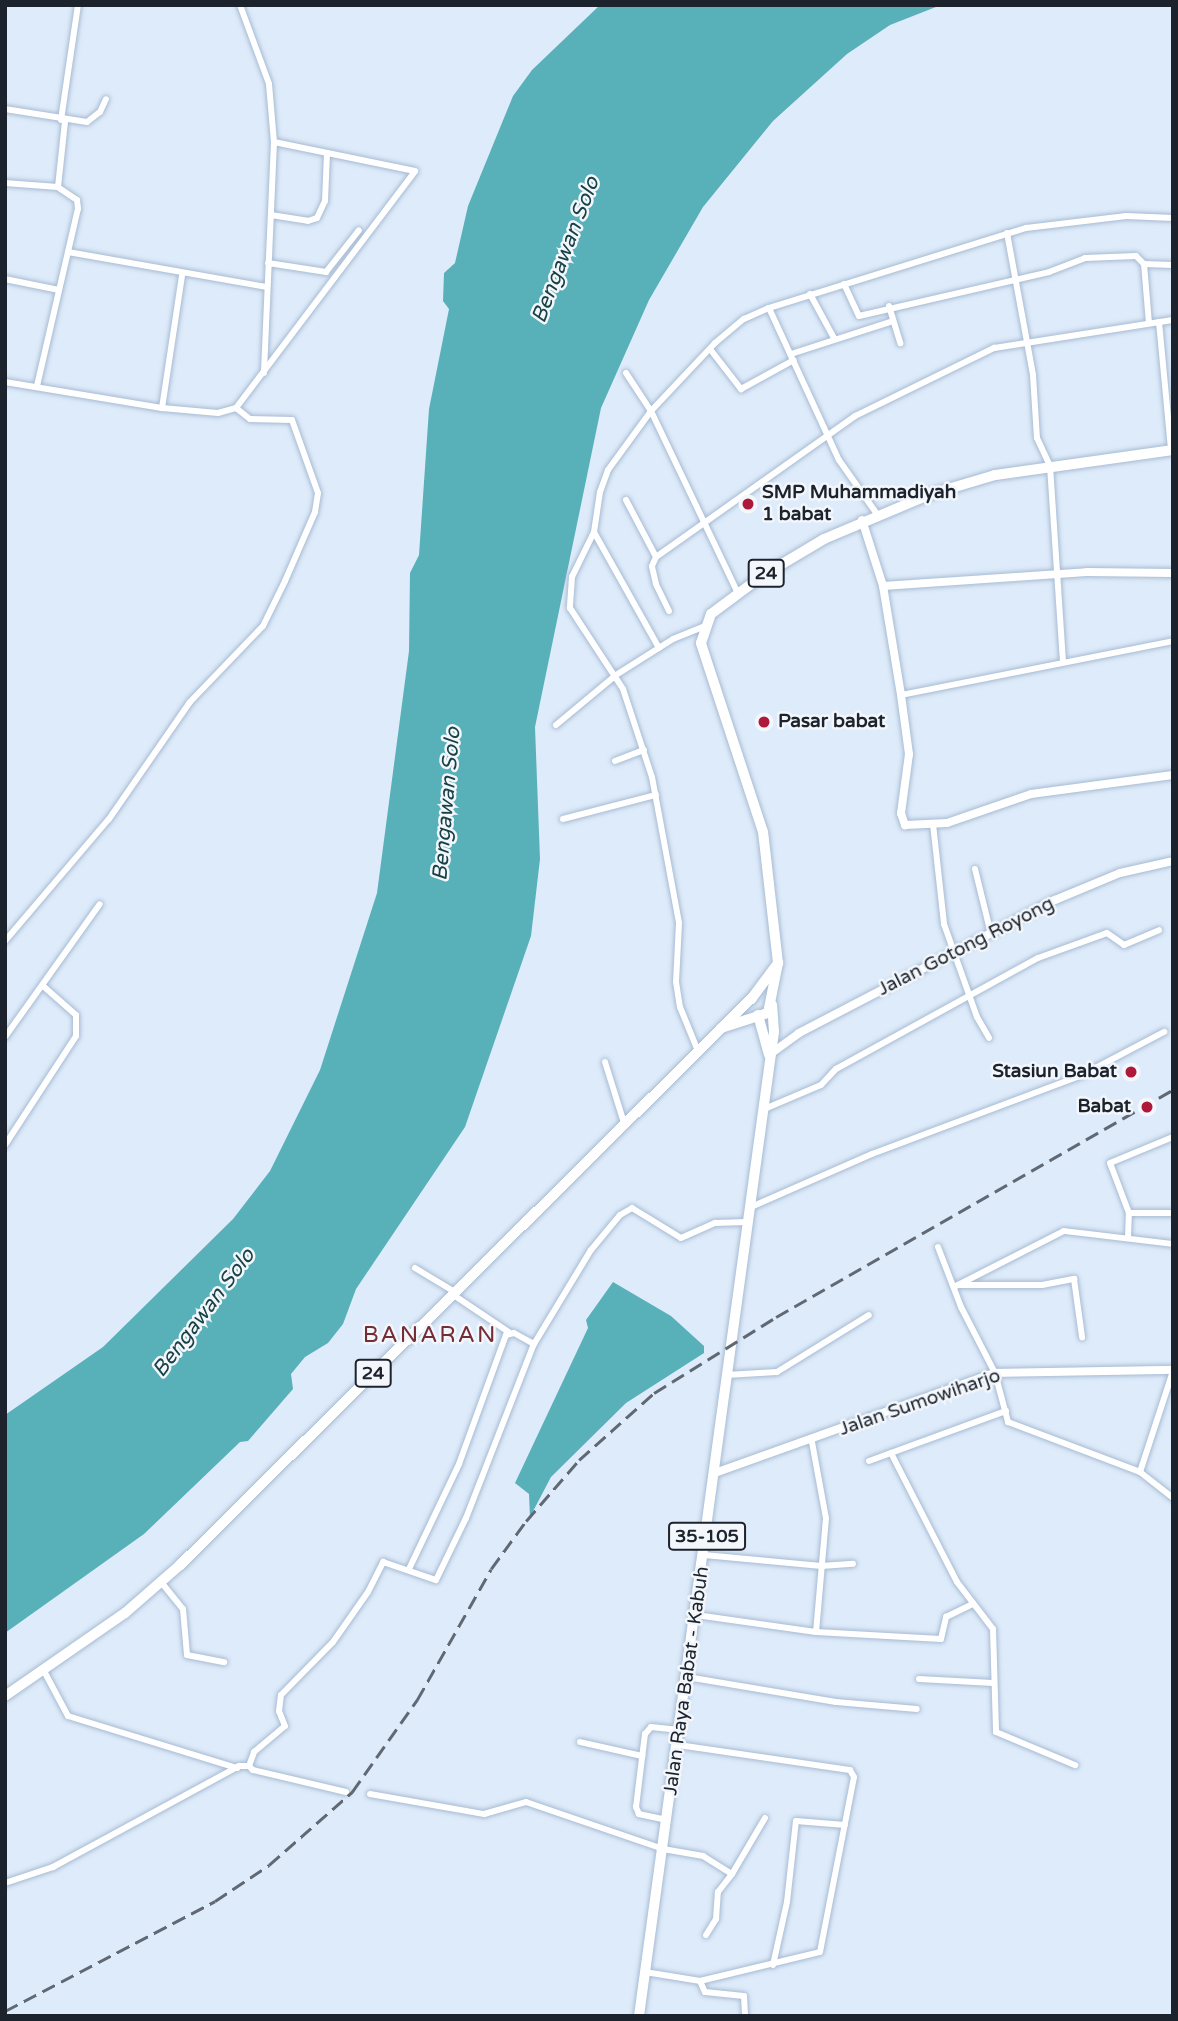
<!DOCTYPE html>
<html>
<head>
<meta charset="utf-8">
<style>
  body { margin:0 }
  #map { position:relative; width:1178px; height:2021px; overflow:hidden; background:#deebfa; font-family:"Varela Round",sans-serif }
  div>[style] { position:absolute }
  [style*='--x'] { left:calc(var(--x)*1px); top:calc(var(--y)*1px); width:calc(var(--w)*1px); rotate:calc(var(--a)*1deg) }
  .water>* { inset:0; background:#58b0b9 }
  .roads { filter:drop-shadow(0 0 2px #a7bbd3) drop-shadow(0 0 2px #a7bbd3) }
  .minor>* { height:6px; margin:-3px; padding:0 3px; transform-origin:3px; border-radius:3px; background:#fff }
  .tertiary>* { height:8px; margin:-4px; padding:0 4px; transform-origin:4px; border-radius:4px; background:#fff }
  .primary>* { height:10px; margin:-5px; padding:0 5px; transform-origin:5px; border-radius:5px; background:#fff }
  .trunk>* { height:10px; margin:-5px; padding:0 5px; transform-origin:5px; border-radius:5px; background:#fff }
  .rail>* { height:2.5px; margin-top:-1.25px; transform-origin:0; background:repeating-linear-gradient(90deg,#5f6873 0 14px,transparent 0 21px) }
  .dots>* { width:19px; height:19px; translate:-50% -50%; box-sizing:border-box; border:4px solid #f3f7fc; border-radius:50% }
  span { translate:-50% -50%; white-space:nowrap; text-align:center; line-height:1.15; -webkit-text-stroke:5px #f3f7fc; paint-order:stroke }
  .shield-label span { padding:2px 5px; background:#f3f7fc; border:2px solid; border-radius:5px; -webkit-text-stroke-width:0 }
  .shield-label { font-size:18px; color:#1c232c; font-weight:700 }
  .poi-label { font-size:19px; color:#1c232c; font-weight:700 }
  .left { translate:0 -50%; text-align:left }
  .right { translate:-100% -50%; text-align:right }
  .street-label { font-size:19px; color:#1c232c }
  .water-label { font-size:21px; color:#174145; font-style:italic }
  .quarter-label { font-size:23px; color:#742d36; letter-spacing:2px }
  .frame { position:absolute; inset:0; border:7px solid #1c232c; pointer-events:none }
</style>
</head>
<body>
<div id="map">
  <div class="water">
    <i style="clip-path:polygon(600px 5px,941px 5px,890px 25px,847px 54px,773px 121px,703px 207px,649px 300px,601px 408px,535px 727px,540px 859px,531px 936px,465px 1127px,356px 1289px,343px 1324px,328px 1343px,305px 1357px,291px 1374px,293px 1389px,248px 1441px,240px 1442px,144px 1534px,5px 1633px,5px 1415px,103px 1347px,233px 1219px,270px 1171px,320px 1070px,377px 893px,409px 651px,410px 573px,419px 555px,429px 409px,449px 309px,443px 301px,444px 273px,455px 263px,468px 206px,513px 96px,532px 70px)"></i>
    <i style="clip-path:polygon(613px 1282px,671px 1316px,704px 1346px,704px 1353px,626px 1403px,551px 1477px,530px 1517px,529px 1494px,515px 1483px,588px 1328px,586px 1320px)"></i>
  </div>
  <div class="roads">
    <div class="minor">
      <i style="--x:240;--y:5;--w:84;--a:69.8"></i>
      <i style="--x:269;--y:84;--w:58;--a:85.1"></i>
      <i style="--x:274;--y:142;--w:231;--a:92.5"></i>
      <i style="--x:5;--y:109;--w:83;--a:9"></i>
      <i style="--x:87;--y:122;--w:16;--a:-38"></i>
      <i style="--x:100;--y:112;--w:14;--a:-65"></i>
      <i style="--x:61;--y:120;--w:116;--a:-81.6"></i>
      <i style="--x:5;--y:183;--w:53;--a:4.3"></i>
      <i style="--x:271;--y:215;--w:37;--a:9"></i>
      <i style="--x:308;--y:221;--w:9;--a:-18"></i>
      <i style="--x:317;--y:218;--w:19;--a:-65"></i>
      <i style="--x:325;--y:201;--w:48;--a:-87.6"></i>
      <i style="--x:1007;--y:233;--w:144;--a:79.6"></i>
      <i style="--x:1033;--y:375;--w:63;--a:86.4"></i>
      <i style="--x:1037;--y:438;--w:31;--a:65"></i>
      <i style="--x:1050;--y:466;--w:196;--a:86.2"></i>
      <i style="--x:68;--y:252;--w:201;--a:10"></i>
      <i style="--x:268;--y:263;--w:59;--a:8.8"></i>
      <i style="--x:326;--y:272;--w:53;--a:-51.8"></i>
      <i style="--x:1144;--y:264;--w:59;--a:85.2"></i>
      <i style="--x:5;--y:279;--w:55;--a:11.5"></i>
      <i style="--x:844;--y:284;--w:35;--a:65"></i>
      <i style="--x:859;--y:316;--w:195;--a:-13"></i>
      <i style="--x:1049;--y:272;--w:39;--a:-21"></i>
      <i style="--x:1085;--y:258;--w:51;--a:-2.2"></i>
      <i style="--x:1136;--y:256;--w:11;--a:45"></i>
      <i style="--x:1144;--y:264;--w:29;--a:2"></i>
      <i style="--x:810;--y:294;--w:50;--a:61.4"></i>
      <i style="--x:889;--y:306;--w:39;--a:73"></i>
      <i style="--x:769;--y:308;--w:167;--a:65.3"></i>
      <i style="--x:839;--y:460;--w:66;--a:54.9"></i>
      <i style="--x:1159;--y:322;--w:129;--a:84.6"></i>
      <i style="--x:710;--y:349;--w:51;--a:52.2"></i>
      <i style="--x:741;--y:389;--w:60;--a:-28.7"></i>
      <i style="--x:791;--y:354;--w:107;--a:-17.9"></i>
      <i style="--x:626;--y:373;--w:45;--a:56.7"></i>
      <i style="--x:651;--y:411;--w:202;--a:64.5"></i>
      <i style="--x:5;--y:382;--w:159;--a:9.4"></i>
      <i style="--x:162;--y:408;--w:56;--a:5.1"></i>
      <i style="--x:218;--y:413;--w:19;--a:-16"></i>
      <i style="--x:236;--y:408;--w:297;--a:-52.9"></i>
      <i style="--x:415;--y:171;--w:144;--a:-168.4"></i>
      <i style="--x:37;--y:386;--w:182;--a:-77"></i>
      <i style="--x:78;--y:209;--w:9;--a:-96"></i>
      <i style="--x:77;--y:200;--w:23;--a:-146"></i>
      <i style="--x:58;--y:187;--w:66;--a:-83.9"></i>
      <i style="--x:162;--y:408;--w:134;--a:-81.4"></i>
      <i style="--x:626;--y:500;--w:64;--a:62.2"></i>
      <i style="--x:594;--y:532;--w:50;--a:116.1"></i>
      <i style="--x:572;--y:577;--w:31;--a:94"></i>
      <i style="--x:570;--y:608;--w:97;--a:56.8"></i>
      <i style="--x:623;--y:689;--w:93;--a:71.8"></i>
      <i style="--x:652;--y:777;--w:148;--a:79.5"></i>
      <i style="--x:679;--y:923;--w:59;--a:92.9"></i>
      <i style="--x:676;--y:982;--w:25;--a:81"></i>
      <i style="--x:680;--y:1007;--w:48;--a:67.8"></i>
      <i style="--x:669;--y:611;--w:30;--a:-116"></i>
      <i style="--x:656;--y:584;--w:18;--a:-103"></i>
      <i style="--x:652;--y:566;--w:10;--a:-66"></i>
      <i style="--x:656;--y:557;--w:244;--a:-35.3"></i>
      <i style="--x:855;--y:416;--w:155;--a:-26.1"></i>
      <i style="--x:994;--y:348;--w:181;--a:-8.9"></i>
      <i style="--x:659;--y:648;--w:133;--a:-119.3"></i>
      <i style="--x:594;--y:532;--w:40;--a:-81.5"></i>
      <i style="--x:600;--y:492;--w:23;--a:-70"></i>
      <i style="--x:608;--y:470;--w:73;--a:-53.9"></i>
      <i style="--x:651;--y:411;--w:93;--a:-46.7"></i>
      <i style="--x:715;--y:343;--w:38;--a:-40"></i>
      <i style="--x:744;--y:319;--w:27;--a:-24"></i>
      <i style="--x:769;--y:308;--w:269;--a:-17.3"></i>
      <i style="--x:1026;--y:228;--w:101;--a:-6.8"></i>
      <i style="--x:1126;--y:216;--w:47;--a:2.4"></i>
      <i style="--x:901;--y:695;--w:277;--a:-11.2"></i>
      <i style="--x:556;--y:725;--w:78;--a:-39.8"></i>
      <i style="--x:616;--y:675;--w:67;--a:-32.3"></i>
      <i style="--x:673;--y:639;--w:35;--a:-22"></i>
      <i style="--x:615;--y:761;--w:31;--a:-21"></i>
      <i style="--x:563;--y:819;--w:96;--a:-14.5"></i>
      <i style="--x:933;--y:824;--w:101;--a:83.7"></i>
      <i style="--x:944;--y:924;--w:99;--a:70.5"></i>
      <i style="--x:977;--y:1017;--w:24;--a:60"></i>
      <i style="--x:975;--y:869;--w:67;--a:76.2"></i>
      <i style="--x:5;--y:941;--w:160;--a:-49.6"></i>
      <i style="--x:109;--y:819;--w:142;--a:-55.3"></i>
      <i style="--x:190;--y:702;--w:105;--a:-46.2"></i>
      <i style="--x:263;--y:626;--w:50;--a:-63.9"></i>
      <i style="--x:285;--y:581;--w:75;--a:-66.5"></i>
      <i style="--x:315;--y:512;--w:19;--a:-81"></i>
      <i style="--x:318;--y:493;--w:77;--a:-109.6"></i>
      <i style="--x:292;--y:420;--w:42;--a:-178.6"></i>
      <i style="--x:250;--y:419;--w:18;--a:-142"></i>
      <i style="--x:5;--y:1037;--w:163;--a:-54.5"></i>
      <i style="--x:605;--y:1062;--w:64;--a:72.7"></i>
      <i style="--x:762;--y:1110;--w:64;--a:-23"></i>
      <i style="--x:821;--y:1085;--w:22;--a:-47"></i>
      <i style="--x:836;--y:1069;--w:230;--a:-28.8"></i>
      <i style="--x:1038;--y:958;--w:73;--a:-19.9"></i>
      <i style="--x:1107;--y:933;--w:21;--a:35"></i>
      <i style="--x:1124;--y:945;--w:38;--a:-23"></i>
      <i style="--x:5;--y:1145;--w:130;--a:-56.9"></i>
      <i style="--x:76;--y:1036;--w:21;--a:-90"></i>
      <i style="--x:76;--y:1015;--w:45;--a:-138.6"></i>
      <i style="--x:751;--y:1207;--w:132;--a:-23.7"></i>
      <i style="--x:872;--y:1154;--w:224;--a:-20.6"></i>
      <i style="--x:1082;--y:1075;--w:93;--a:-27.7"></i>
      <i style="--x:1129;--y:1213;--w:44;--a:0"></i>
      <i style="--x:1128;--y:1238;--w:25;--a:-88"></i>
      <i style="--x:1129;--y:1213;--w:53;--a:-110.8"></i>
      <i style="--x:1110;--y:1163;--w:68;--a:-22.4"></i>
      <i style="--x:938;--y:1247;--w:64;--a:69"></i>
      <i style="--x:961;--y:1307;--w:74;--a:62.7"></i>
      <i style="--x:995;--y:1373;--w:51;--a:75.1"></i>
      <i style="--x:1008;--y:1422;--w:141;--a:20.7"></i>
      <i style="--x:1140;--y:1472;--w:42;--a:38.2"></i>
      <i style="--x:415;--y:1268;--w:47;--a:31"></i>
      <i style="--x:958;--y:1285;--w:84;--a:0"></i>
      <i style="--x:1042;--y:1285;--w:33;--a:-11"></i>
      <i style="--x:1074;--y:1279;--w:59;--a:82.1"></i>
      <i style="--x:954;--y:1287;--w:123;--a:-27"></i>
      <i style="--x:1064;--y:1231;--w:110;--a:6.8"></i>
      <i style="--x:452;--y:1294;--w:70;--a:33.9"></i>
      <i style="--x:726;--y:1375;--w:51;--a:-3.4"></i>
      <i style="--x:777;--y:1372;--w:108;--a:-31.8"></i>
      <i style="--x:812;--y:1442;--w:77;--a:79.6"></i>
      <i style="--x:826;--y:1518;--w:114;--a:95"></i>
      <i style="--x:891;--y:1453;--w:145;--a:62.9"></i>
      <i style="--x:957;--y:1582;--w:59;--a:52.5"></i>
      <i style="--x:993;--y:1629;--w:103;--a:88.3"></i>
      <i style="--x:996;--y:1732;--w:86;--a:22.7"></i>
      <i style="--x:869;--y:1461;--w:146;--a:-20.1"></i>
      <i style="--x:1140;--y:1472;--w:106;--a:-71.9"></i>
      <i style="--x:704;--y:1555;--w:118;--a:5.4"></i>
      <i style="--x:821;--y:1566;--w:32;--a:-4"></i>
      <i style="--x:409;--y:1569;--w:116;--a:-64.5"></i>
      <i style="--x:459;--y:1464;--w:137;--a:-70"></i>
      <i style="--x:506;--y:1335;--w:8;--a:-14"></i>
      <i style="--x:514;--y:1333;--w:23;--a:29"></i>
      <i style="--x:534;--y:1344;--w:110;--a:-58.8"></i>
      <i style="--x:591;--y:1250;--w:45;--a:-50.4"></i>
      <i style="--x:620;--y:1215;--w:14;--a:-30"></i>
      <i style="--x:632;--y:1208;--w:57;--a:31.5"></i>
      <i style="--x:681;--y:1238;--w:37;--a:-24"></i>
      <i style="--x:715;--y:1223;--w:32;--a:-2"></i>
      <i style="--x:161;--y:1582;--w:35;--a:51"></i>
      <i style="--x:183;--y:1609;--w:46;--a:85"></i>
      <i style="--x:187;--y:1655;--w:38;--a:11"></i>
      <i style="--x:696;--y:1615;--w:121;--a:8.1"></i>
      <i style="--x:816;--y:1632;--w:125;--a:3.2"></i>
      <i style="--x:941;--y:1639;--w:23;--a:-77"></i>
      <i style="--x:946;--y:1617;--w:28;--a:-26"></i>
      <i style="--x:44;--y:1671;--w:51;--a:61.9"></i>
      <i style="--x:68;--y:1716;--w:177;--a:17.1"></i>
      <i style="--x:687;--y:1677;--w:151;--a:9.5"></i>
      <i style="--x:836;--y:1702;--w:81;--a:4.9"></i>
      <i style="--x:919;--y:1679;--w:74;--a:3.1"></i>
      <i style="--x:580;--y:1742;--w:64;--a:12.7"></i>
      <i style="--x:346;--y:1792;--w:96;--a:-166.7"></i>
      <i style="--x:253;--y:1770;--w:6;--a:-135"></i>
      <i style="--x:249;--y:1766;--w:15;--a:-70"></i>
      <i style="--x:254;--y:1752;--w:40;--a:-40"></i>
      <i style="--x:285;--y:1726;--w:16;--a:-112"></i>
      <i style="--x:279;--y:1711;--w:16;--a:-83"></i>
      <i style="--x:281;--y:1695;--w:74;--a:-45.5"></i>
      <i style="--x:333;--y:1642;--w:61;--a:-55"></i>
      <i style="--x:368;--y:1592;--w:34;--a:-63"></i>
      <i style="--x:383;--y:1562;--w:56;--a:18.8"></i>
      <i style="--x:436;--y:1580;--w:69;--a:-64.2"></i>
      <i style="--x:466;--y:1518;--w:187;--a:-68.7"></i>
      <i style="--x:370;--y:1794;--w:116;--a:10"></i>
      <i style="--x:484;--y:1814;--w:44;--a:-15.9"></i>
      <i style="--x:526;--y:1802;--w:145;--a:18.9"></i>
      <i style="--x:663;--y:1849;--w:41;--a:9.9"></i>
      <i style="--x:703;--y:1856;--w:34;--a:32"></i>
      <i style="--x:732;--y:1874;--w:65;--a:-59.5"></i>
      <i style="--x:667;--y:1820;--w:29;--a:-168"></i>
      <i style="--x:639;--y:1814;--w:8;--a:-113"></i>
      <i style="--x:636;--y:1807;--w:74;--a:-83"></i>
      <i style="--x:645;--y:1734;--w:9;--a:-49"></i>
      <i style="--x:651;--y:1727;--w:29;--a:6"></i>
      <i style="--x:5;--y:1883;--w:51;--a:-18.4"></i>
      <i style="--x:53;--y:1867;--w:212;--a:-28.5"></i>
      <i style="--x:239;--y:1766;--w:10;--a:0"></i>
      <i style="--x:706;--y:1935;--w:19;--a:-58"></i>
      <i style="--x:716;--y:1919;--w:27;--a:-86"></i>
      <i style="--x:718;--y:1892;--w:23;--a:-52"></i>
      <i style="--x:773;--y:1965;--w:65;--a:-77.5"></i>
      <i style="--x:787;--y:1902;--w:81;--a:-83.7"></i>
      <i style="--x:796;--y:1821;--w:49;--a:4.7"></i>
      <i style="--x:645;--y:1972;--w:56;--a:9.3"></i>
      <i style="--x:700;--y:1981;--w:123;--a:-13.6"></i>
      <i style="--x:820;--y:1952;--w:178;--a:-79"></i>
      <i style="--x:854;--y:1777;--w:8;--a:-120"></i>
      <i style="--x:850;--y:1770;--w:174;--a:-171.7"></i>
      <i style="--x:700;--y:1981;--w:12;--a:66"></i>
      <i style="--x:705;--y:1992;--w:39;--a:6"></i>
      <i style="--x:744;--y:1996;--w:20;--a:87"></i>
    </div>
    <div class="tertiary">
      <i style="--x:862;--y:520;--w:69;--a:72.3"></i>
      <i style="--x:883;--y:586;--w:110;--a:80.6"></i>
      <i style="--x:901;--y:695;--w:60;--a:82.3"></i>
      <i style="--x:909;--y:754;--w:60;--a:97.7"></i>
      <i style="--x:901;--y:813;--w:13;--a:72"></i>
      <i style="--x:905;--y:825;--w:42;--a:-2.7"></i>
      <i style="--x:947;--y:823;--w:89;--a:-19"></i>
      <i style="--x:1031;--y:794;--w:143;--a:-7.6"></i>
      <i style="--x:883;--y:586;--w:204;--a:-3.9"></i>
      <i style="--x:1087;--y:572;--w:86;--a:0.7"></i>
      <i style="--x:769;--y:1055;--w:37;--a:-36"></i>
      <i style="--x:799;--y:1033;--w:288;--a:-27.5"></i>
      <i style="--x:1055;--y:900;--w:70;--a:-22.6"></i>
      <i style="--x:1120;--y:873;--w:54;--a:-12.8"></i>
      <i style="--x:715;--y:1473;--w:297;--a:-19.7"></i>
      <i style="--x:995;--y:1373;--w:178;--a:-1"></i>
    </div>
    <div class="primary">
      <i style="--x:758;--y:1015;--w:41;--a:74.6"></i>
      <i style="--x:639;--y:2016;--w:993;--a:-82.19"></i>
      <i style="--x:774;--y:1032;--w:27;--a:-94"></i>
    </div>
    <div class="trunk">
      <i style="--x:721;--y:1028;--w:49;--a:-17.7"></i>
      <i style="--x:768;--y:1013;--w:51;--a:-78.7"></i>
      <i style="--x:778;--y:963;--w:132;--a:-96.5"></i>
      <i style="--x:763;--y:832;--w:199;--a:-108.2"></i>
      <i style="--x:701;--y:643;--w:31;--a:-71"></i>
      <i style="--x:711;--y:614;--w:64;--a:-36.7"></i>
      <i style="--x:762;--y:576;--w:72;--a:-30.8"></i>
      <i style="--x:824;--y:539;--w:113;--a:-22.9"></i>
      <i style="--x:928;--y:495;--w:70;--a:-16.6"></i>
      <i style="--x:995;--y:475;--w:180;--a:-8"></i>
      <i style="--x:5;--y:1696;--w:146;--a:-34.7"></i>
      <i style="--x:125;--y:1613;--w:73;--a:-41.1"></i>
      <i style="--x:180;--y:1565;--w:805;--a:-44.75"></i>
      <i style="--x:752;--y:998;--w:44;--a:-53.4"></i>
    </div>
  </div>
  <div class="rail">
    <i style="--x:5;--y:2011;--w:237;--a:-27.6"></i>
    <i style="--x:215;--y:1901;--w:65;--a:-33.7"></i>
    <i style="--x:269;--y:1865;--w:111;--a:-41.3"></i>
    <i style="--x:352;--y:1792;--w:113;--a:-54.8"></i>
    <i style="--x:417;--y:1700;--w:150;--a:-60.5"></i>
    <i style="--x:491;--y:1569;--w:59;--a:-53.9"></i>
    <i style="--x:526;--y:1521;--w:81;--a:-49"></i>
    <i style="--x:579;--y:1460;--w:101;--a:-41.8"></i>
    <i style="--x:654;--y:1393;--w:144;--a:-31.9"></i>
    <i style="--x:776;--y:1317;--w:457;--a:-29.8"></i>
  </div>
  <div class="dots">
    <i style="left:748px;top:504px;background:#ae193b"></i>
    <i style="left:764px;top:722px;background:#ae193b"></i>
    <i style="left:1131px;top:1072px;background:#ae193b"></i>
    <i style="left:1147px;top:1107px;background:#ae193b"></i>
  </div>
  <div class="shield-label">
    <span style="left:766px;top:573px">24</span>
    <span style="left:373px;top:1373px">24</span>
    <span style="left:707px;top:1536px">35-105</span>
  </div>
  <div class="poi-label">
    <span class="left" style="left:762px;top:504px">SMP Muhammadiyah<br>1 babat</span>
    <span class="left" style="left:778px;top:722px">Pasar babat</span>
    <span class="right" style="left:1117px;top:1072px">Stasiun Babat</span>
    <span class="right" style="left:1131px;top:1107px">Babat</span>
  </div>
  <div class="street-label">
    <span style="left:966px;top:947px;rotate:-27deg">Jalan Gotong Royong</span>
    <span style="left:920px;top:1403px;rotate:-19deg">Jalan Sumowiharjo</span>
    <span style="left:687px;top:1681px;rotate:-82deg">Jalan Raya Babat - Kabuh</span>
  </div>
  <div class="water-label">
    <span style="left:566px;top:250px;rotate:-69deg">Bengawan Solo</span>
    <span style="left:447px;top:804px;rotate:-85deg">Bengawan Solo</span>
    <span style="left:204px;top:1313px;rotate:-53deg">Bengawan Solo</span>
  </div>
  <div class="quarter-label">
    <span style="left:430px;top:1335px">BANARAN</span>
  </div>
  <div class="frame"></div>
</div>
</body>
</html>
